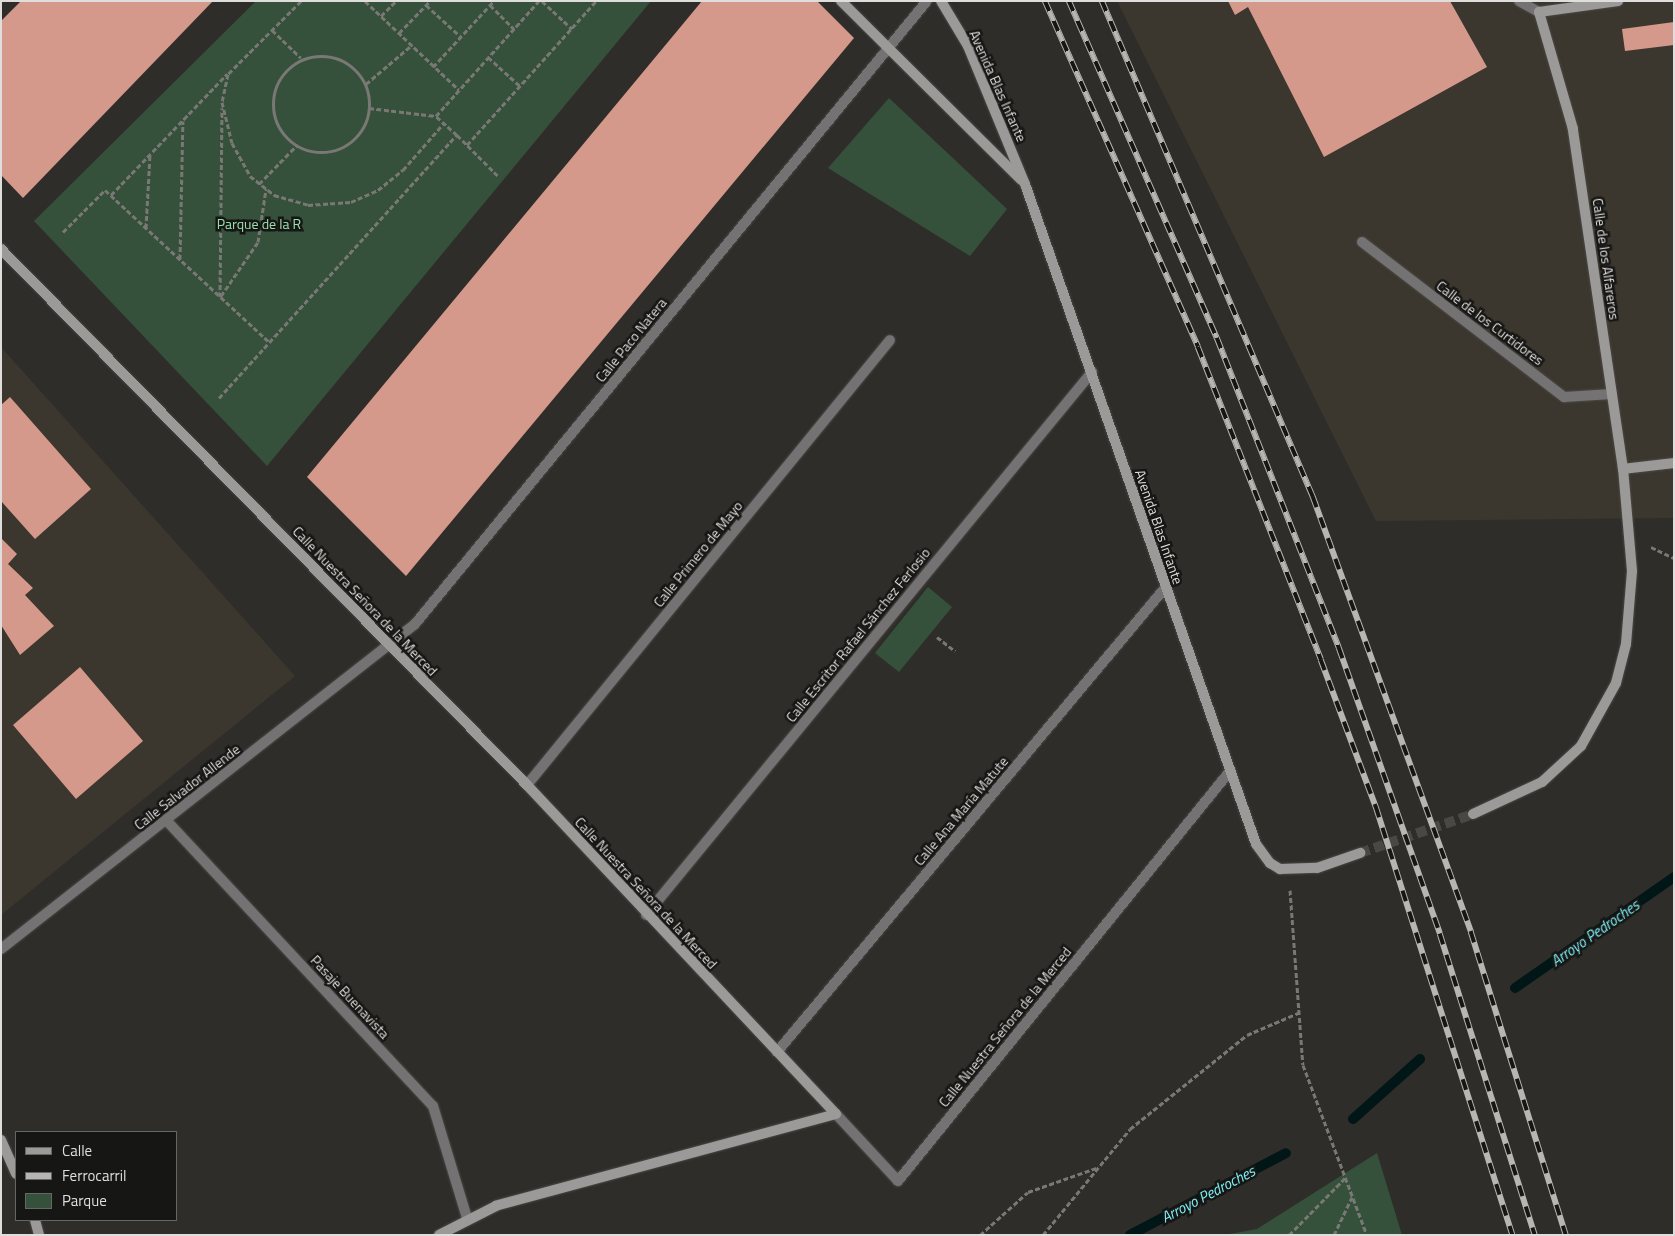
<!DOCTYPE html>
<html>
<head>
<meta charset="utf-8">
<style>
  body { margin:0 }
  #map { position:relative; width:1675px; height:1236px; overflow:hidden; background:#2f2d2a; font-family:"Titillium Web",sans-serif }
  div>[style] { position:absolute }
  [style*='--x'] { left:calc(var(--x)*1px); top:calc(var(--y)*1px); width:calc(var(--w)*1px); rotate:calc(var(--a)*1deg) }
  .built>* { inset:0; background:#3b372e }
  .green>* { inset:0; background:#35513c }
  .stream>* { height:10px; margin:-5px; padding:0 5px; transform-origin:5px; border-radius:5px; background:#011617 }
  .building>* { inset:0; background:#d4998a }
  .secondary-tunnel>* { height:10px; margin-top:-5px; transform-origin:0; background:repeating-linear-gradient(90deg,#494845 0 10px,transparent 0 15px) }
  .path>* { height:3px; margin-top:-1.5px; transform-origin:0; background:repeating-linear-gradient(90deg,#7a7875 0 5px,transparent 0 7.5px) }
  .path>.ring { margin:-1.5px; padding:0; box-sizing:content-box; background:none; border:3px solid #7a7875; border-radius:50% }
  .roads { filter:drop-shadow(0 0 1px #4b4946) drop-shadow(0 0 1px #4b4946) }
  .street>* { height:10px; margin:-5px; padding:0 5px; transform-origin:5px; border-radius:5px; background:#747272 }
  .secondary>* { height:10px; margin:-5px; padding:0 5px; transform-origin:5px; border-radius:5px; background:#9c9999 }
  .rail>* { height:5.5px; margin-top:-2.75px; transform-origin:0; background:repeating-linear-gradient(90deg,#161614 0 11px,#b7b6b3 0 22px); box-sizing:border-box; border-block:1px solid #b7b6b3 }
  span { translate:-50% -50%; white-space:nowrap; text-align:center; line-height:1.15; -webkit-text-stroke:5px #161614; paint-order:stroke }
  .street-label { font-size:14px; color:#dfdedc }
  .park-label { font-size:14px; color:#98e0aa }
  .water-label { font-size:15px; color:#7ff0f7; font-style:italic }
  .frame { position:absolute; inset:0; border:2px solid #dfdedc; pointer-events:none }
  .legend { position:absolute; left:15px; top:1131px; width:162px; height:90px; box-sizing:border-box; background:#161614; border:1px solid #666664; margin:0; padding:6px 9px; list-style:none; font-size:15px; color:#dfdedc }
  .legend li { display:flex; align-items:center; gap:10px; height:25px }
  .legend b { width:25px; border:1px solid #666664 }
</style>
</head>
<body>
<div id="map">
  <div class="built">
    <i style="clip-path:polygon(1117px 1px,1674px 1px,1674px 518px,1376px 521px)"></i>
    <i style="clip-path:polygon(1px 347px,295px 676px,1px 915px)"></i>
  </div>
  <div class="green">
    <i style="clip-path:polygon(256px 1px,651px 1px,267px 466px,34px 221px)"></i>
    <i style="clip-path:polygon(889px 98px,1007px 209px,970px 256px,828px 168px)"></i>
    <i style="clip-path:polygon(928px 587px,952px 607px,899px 672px,875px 653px)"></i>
    <i style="clip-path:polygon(1377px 1153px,1402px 1235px,1224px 1235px,1257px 1229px)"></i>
  </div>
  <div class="stream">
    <i style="--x:1515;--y:988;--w:194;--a:-34.9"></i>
    <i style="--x:1353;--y:1119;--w:90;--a:-41.8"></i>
    <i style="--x:1130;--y:1235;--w:176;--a:-27.7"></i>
  </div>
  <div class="building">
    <i style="clip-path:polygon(21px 1px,213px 1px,23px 198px,1px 175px,1px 21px)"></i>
    <i style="clip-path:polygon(702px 1px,817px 1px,854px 38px,406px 576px,307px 477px)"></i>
    <i style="clip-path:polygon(1228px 1px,1450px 1px,1487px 67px,1324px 157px,1248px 7px,1235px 15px)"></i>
    <i style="clip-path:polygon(1674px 22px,1674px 45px,1625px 51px,1622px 29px)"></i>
    <i style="clip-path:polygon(10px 397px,91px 489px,35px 539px,1px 501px,1px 405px)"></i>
    <i style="clip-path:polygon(1px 538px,17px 554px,8px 564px,33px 588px,25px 595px,54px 626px,20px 655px,1px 625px)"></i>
    <i style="clip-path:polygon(80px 667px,143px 741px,76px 799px,13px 725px)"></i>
  </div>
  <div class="secondary-tunnel">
    <i style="--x:1360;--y:853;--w:120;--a:-19"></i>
  </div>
  <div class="path">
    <i style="--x:301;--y:1;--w:103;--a:135"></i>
    <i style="--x:228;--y:74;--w:29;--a:102"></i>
    <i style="--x:222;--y:102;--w:42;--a:76.3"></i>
    <i style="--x:232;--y:143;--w:38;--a:61"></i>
    <i style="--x:250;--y:176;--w:31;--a:38"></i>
    <i style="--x:274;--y:195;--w:35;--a:16"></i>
    <i style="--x:308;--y:205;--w:43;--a:-4"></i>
    <i style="--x:351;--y:202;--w:30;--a:-24"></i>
    <i style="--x:378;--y:190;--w:32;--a:-39"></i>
    <i style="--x:403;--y:170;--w:62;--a:-48.9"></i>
    <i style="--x:365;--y:1;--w:129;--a:43.4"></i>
    <i style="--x:542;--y:1;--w:41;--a:43"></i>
    <i style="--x:426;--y:5;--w:47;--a:42.4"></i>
    <i style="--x:490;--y:5;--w:34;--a:45"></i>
    <i style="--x:381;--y:16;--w:21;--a:-45"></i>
    <i style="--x:272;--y:30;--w:40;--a:44"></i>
    <i style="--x:399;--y:33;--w:45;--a:-45.9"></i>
    <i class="ring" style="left:273px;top:56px;width:93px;height:93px"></i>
    <i style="--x:488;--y:57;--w:43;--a:42.2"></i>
    <i style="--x:433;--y:67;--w:90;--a:-47.3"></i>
    <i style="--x:366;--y:84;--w:60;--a:-40.3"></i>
    <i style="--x:369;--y:108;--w:67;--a:6.8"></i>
    <i style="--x:457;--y:135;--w:28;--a:-138"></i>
    <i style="--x:436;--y:116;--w:154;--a:-48.2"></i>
    <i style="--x:467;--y:145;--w:193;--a:-48.1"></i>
    <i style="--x:259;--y:184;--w:54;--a:-45.7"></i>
    <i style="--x:111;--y:195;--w:168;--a:-46.2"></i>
    <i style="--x:146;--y:228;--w:73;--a:-86.9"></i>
    <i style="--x:63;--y:232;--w:59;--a:-45"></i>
    <i style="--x:105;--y:190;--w:224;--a:42.8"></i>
    <i style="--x:180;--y:259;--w:138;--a:-88.8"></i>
    <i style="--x:221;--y:296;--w:65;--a:-55.6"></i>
    <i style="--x:258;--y:242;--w:54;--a:-81.4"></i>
    <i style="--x:220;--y:297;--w:189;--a:-89.4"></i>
    <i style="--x:219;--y:398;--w:355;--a:-47.9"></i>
    <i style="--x:457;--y:135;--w:59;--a:45"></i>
    <i style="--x:1651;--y:547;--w:25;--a:26"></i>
    <i style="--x:937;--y:637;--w:23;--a:38"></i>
    <i style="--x:1290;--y:890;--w:175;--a:85.8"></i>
    <i style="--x:1303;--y:1065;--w:182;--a:69.4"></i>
    <i style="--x:980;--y:1235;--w:64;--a:-41.9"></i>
    <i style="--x:1028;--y:1192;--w:75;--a:-19.4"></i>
    <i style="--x:1043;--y:1235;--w:137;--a:-50.6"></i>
    <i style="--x:1130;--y:1129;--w:150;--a:-38.8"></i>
    <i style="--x:1247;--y:1035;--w:56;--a:-23.3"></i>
    <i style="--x:1289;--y:1235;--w:80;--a:-45.5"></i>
    <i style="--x:1334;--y:1235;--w:42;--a:-64.7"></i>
  </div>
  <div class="roads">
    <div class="street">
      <i style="--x:1519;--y:1;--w:23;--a:29"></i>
      <i style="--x:1362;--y:242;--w:255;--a:37.5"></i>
      <i style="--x:1564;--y:397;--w:48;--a:-3.6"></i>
      <i style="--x:527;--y:785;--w:574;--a:-50.79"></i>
      <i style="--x:166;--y:820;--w:391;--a:47"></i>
      <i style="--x:433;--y:1106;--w:117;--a:73.1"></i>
      <i style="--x:646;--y:915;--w:703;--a:-50.6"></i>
      <i style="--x:1;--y:949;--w:526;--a:-38.13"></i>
      <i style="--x:415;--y:624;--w:806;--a:-50.59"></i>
      <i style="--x:777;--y:1052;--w:605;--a:-50.1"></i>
      <i style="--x:836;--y:1114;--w:91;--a:47.2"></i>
      <i style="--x:898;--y:1181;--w:528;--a:-51"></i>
    </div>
    <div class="secondary">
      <i style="--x:841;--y:1;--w:254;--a:44.8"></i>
      <i style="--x:941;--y:1;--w:52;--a:59"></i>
      <i style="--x:968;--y:46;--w:149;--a:67.6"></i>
      <i style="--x:1025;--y:184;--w:699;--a:70.71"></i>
      <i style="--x:1256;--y:844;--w:24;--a:54"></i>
      <i style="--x:1270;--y:863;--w:12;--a:31"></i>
      <i style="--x:1280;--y:869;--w:37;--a:-2"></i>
      <i style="--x:1317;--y:868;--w:46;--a:-19.2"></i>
      <i style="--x:1;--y:249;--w:751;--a:45.54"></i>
      <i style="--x:527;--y:785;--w:451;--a:46.8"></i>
      <i style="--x:836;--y:1114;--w:352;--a:164.9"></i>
      <i style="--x:496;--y:1206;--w:64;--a:153"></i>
      <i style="--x:1623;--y:469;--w:51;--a:-6.7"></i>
      <i style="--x:1473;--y:814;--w:76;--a:-24.9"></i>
      <i style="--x:1542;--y:782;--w:53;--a:-42.7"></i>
      <i style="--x:1581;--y:746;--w:72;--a:-60.9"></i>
      <i style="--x:1616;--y:683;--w:40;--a:-75.6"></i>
      <i style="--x:1626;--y:644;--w:73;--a:-85.3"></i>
      <i style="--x:1632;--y:571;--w:102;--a:-95"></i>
      <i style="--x:1623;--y:469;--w:344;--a:-98.4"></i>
      <i style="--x:1573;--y:129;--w:122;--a:-106.2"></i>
      <i style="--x:1539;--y:12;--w:80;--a:-7.9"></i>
      <i style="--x:1;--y:1140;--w:37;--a:66"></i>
      <i style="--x:35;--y:1220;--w:16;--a:75"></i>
    </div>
  </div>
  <div class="rail">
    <i style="--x:1045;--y:1;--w:378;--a:66.1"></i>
    <i style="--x:1198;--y:347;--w:336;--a:68.5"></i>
    <i style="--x:1321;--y:660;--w:157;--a:69.5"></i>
    <i style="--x:1376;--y:807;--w:449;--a:72.3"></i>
    <i style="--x:1069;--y:1;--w:368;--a:66.3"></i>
    <i style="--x:1217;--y:338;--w:333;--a:68.5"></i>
    <i style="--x:1339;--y:648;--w:303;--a:70.5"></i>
    <i style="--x:1440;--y:934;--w:316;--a:72.5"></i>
    <i style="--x:1102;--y:1;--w:539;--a:66.95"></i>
    <i style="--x:1313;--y:497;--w:463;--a:70"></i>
    <i style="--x:1471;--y:932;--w:318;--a:72.6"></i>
  </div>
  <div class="street-label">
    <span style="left:998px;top:86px;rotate:66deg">Avenida Blas Infante</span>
    <span style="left:1606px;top:259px;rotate:82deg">Calle de los Alfareros</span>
    <span style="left:1490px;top:323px;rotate:37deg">Calle de los Curtidores</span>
    <span style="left:631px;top:340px;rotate:-51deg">Calle Paco Natera</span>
    <span style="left:1159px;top:527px;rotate:71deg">Avenida Blas Infante</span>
    <span style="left:698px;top:554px;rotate:-51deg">Calle Primero de Mayo</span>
    <span style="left:365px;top:601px;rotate:46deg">Calle Nuestra Señora de la Merced</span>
    <span style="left:858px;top:635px;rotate:-51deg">Calle Escritor Rafael Sánchez Ferlosio</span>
    <span style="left:187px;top:787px;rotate:-38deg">Calle Salvador Allende</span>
    <span style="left:961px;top:811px;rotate:-50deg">Calle Ana María Matute</span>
    <span style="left:646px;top:893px;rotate:47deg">Calle Nuestra Señora de la Merced</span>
    <span style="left:350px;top:997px;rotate:47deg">Pasaje Buenavista</span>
    <span style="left:1005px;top:1027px;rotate:-51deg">Calle Nuestra Señora de la Merced</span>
  </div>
  <div class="park-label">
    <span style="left:259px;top:224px">Parque de la R</span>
  </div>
  <div class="water-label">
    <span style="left:1595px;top:933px;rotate:-35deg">Arroyo Pedroches</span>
    <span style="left:1208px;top:1194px;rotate:-28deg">Arroyo Pedroches</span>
  </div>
  <div class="frame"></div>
  <ul class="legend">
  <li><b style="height:6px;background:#9c9999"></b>Calle</li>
  <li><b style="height:6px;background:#b7b6b3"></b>Ferrocarril</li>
  <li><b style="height:14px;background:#35513c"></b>Parque</li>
  </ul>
</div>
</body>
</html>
